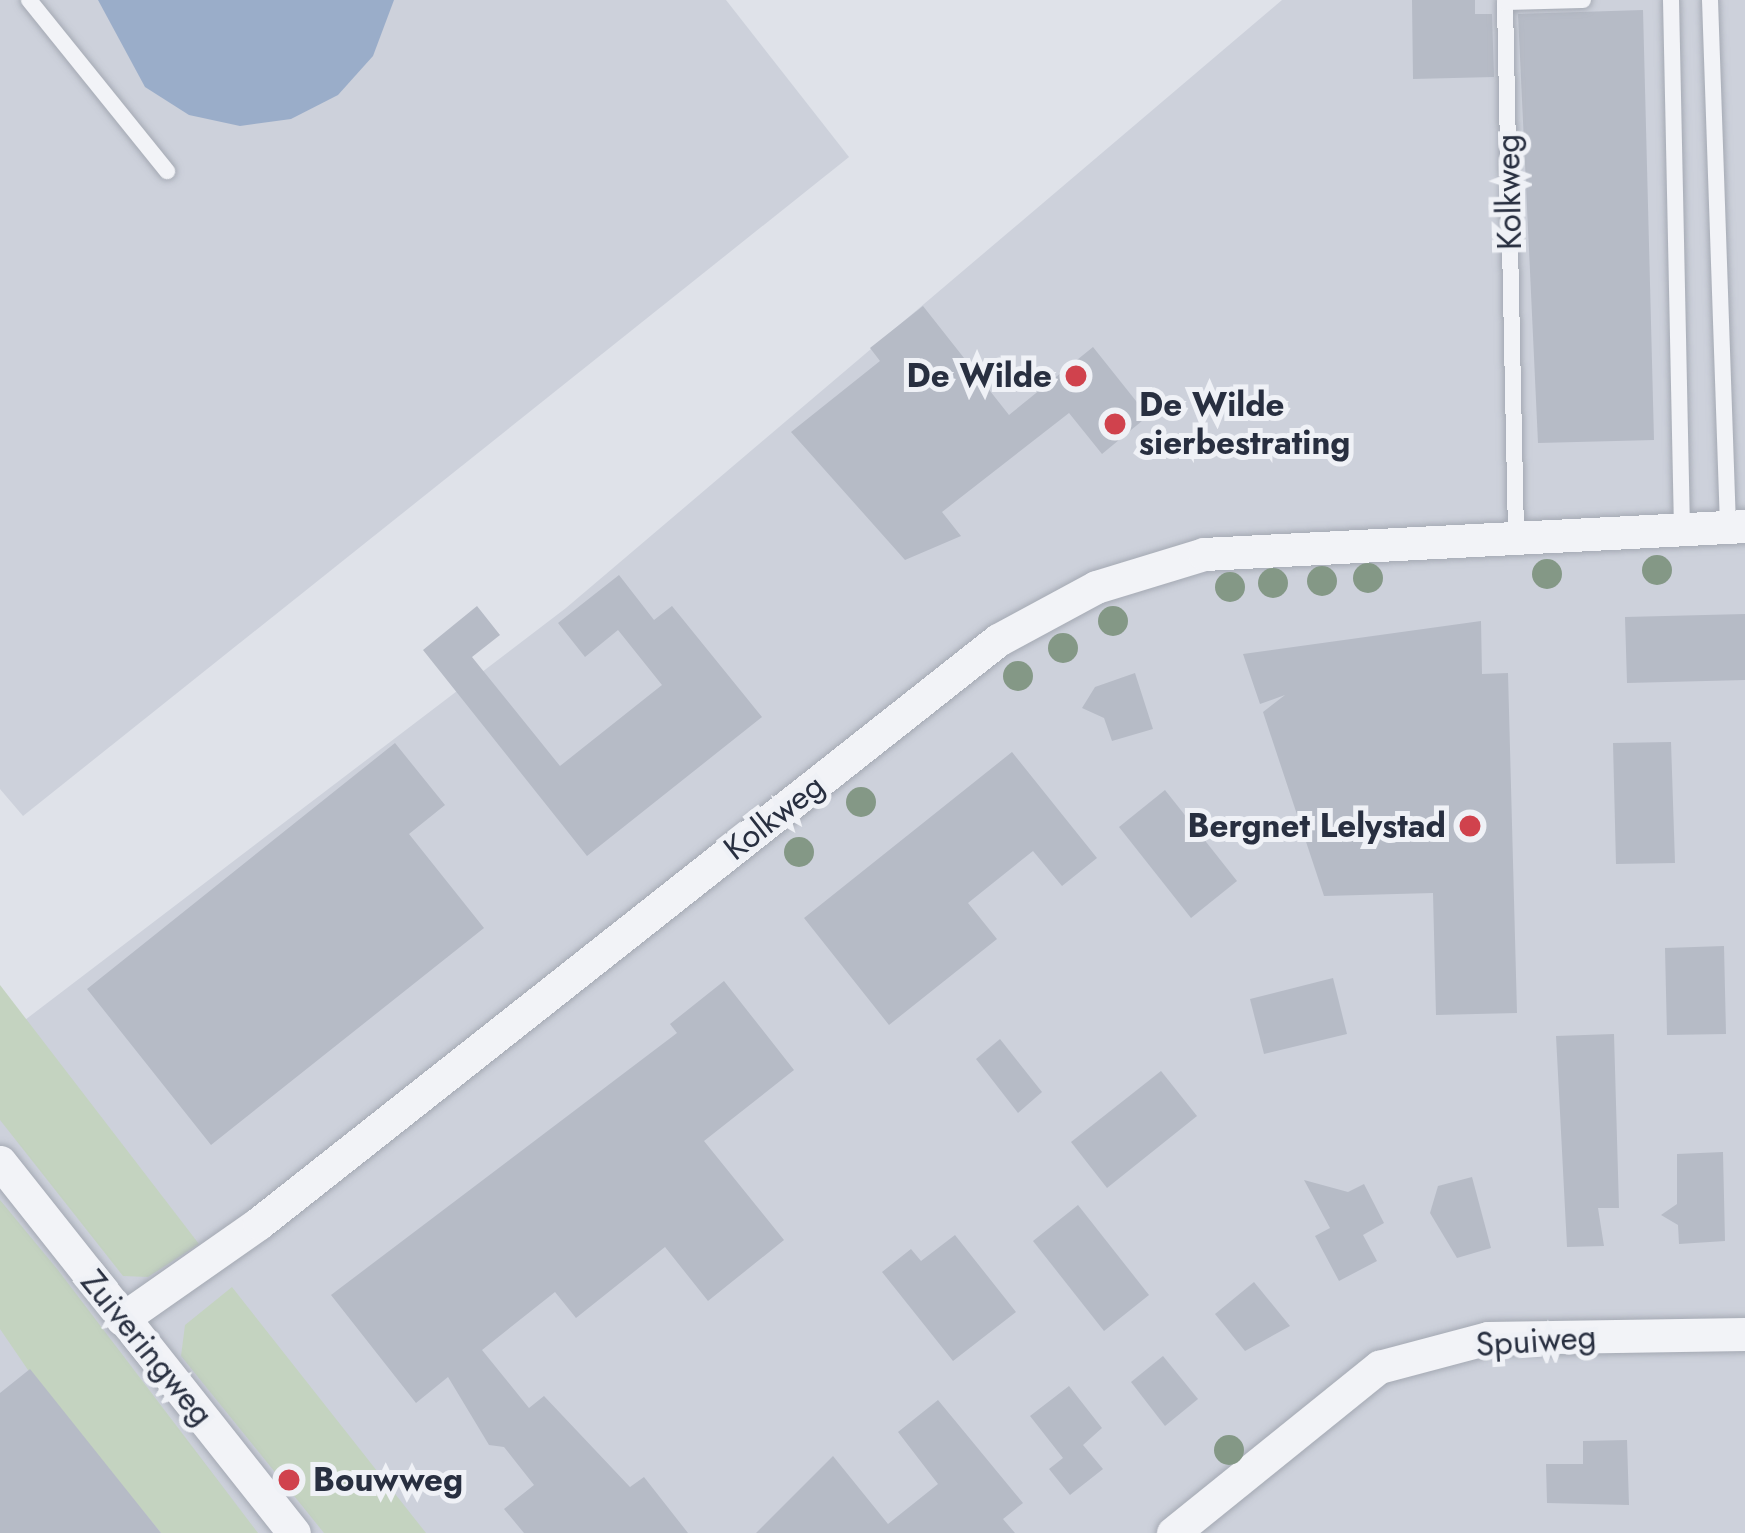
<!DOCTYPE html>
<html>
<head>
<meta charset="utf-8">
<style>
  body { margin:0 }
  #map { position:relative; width:1745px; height:1533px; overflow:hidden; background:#dfe2e9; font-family:Jost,sans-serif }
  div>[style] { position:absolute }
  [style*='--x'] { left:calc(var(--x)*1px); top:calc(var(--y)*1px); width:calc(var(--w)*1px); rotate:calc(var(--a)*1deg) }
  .built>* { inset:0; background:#cdd1db }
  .green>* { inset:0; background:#c4d3c0 }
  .water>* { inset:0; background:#9aadc9 }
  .building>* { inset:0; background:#b6bbc6 }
  .roads { filter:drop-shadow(0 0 3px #a4a9b3) drop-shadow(0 0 3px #a4a9b3) }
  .lane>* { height:16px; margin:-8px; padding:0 8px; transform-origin:8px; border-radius:8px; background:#f2f3f7 }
  .street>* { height:33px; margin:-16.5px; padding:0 16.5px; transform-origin:16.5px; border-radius:16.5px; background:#f2f3f7 }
  .trees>* { width:30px; height:30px; margin:-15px; border-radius:50%; background:#849886 }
  .dots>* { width:33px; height:33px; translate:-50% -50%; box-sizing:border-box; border:6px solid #eff1f6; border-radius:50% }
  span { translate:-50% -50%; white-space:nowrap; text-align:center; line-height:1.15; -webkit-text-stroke:10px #eff1f6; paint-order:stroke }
  .street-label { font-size:33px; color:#282f40 }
  .poi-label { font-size:33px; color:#282f40; font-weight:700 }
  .right { translate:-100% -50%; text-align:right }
  .left { translate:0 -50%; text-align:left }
</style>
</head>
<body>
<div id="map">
  <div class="built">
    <i style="clip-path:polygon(0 0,726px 0,849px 157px,23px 816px,0 789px)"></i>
    <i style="clip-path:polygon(1282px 0,1745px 0,1745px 1533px,0 1533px,0 1039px,566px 608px)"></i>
  </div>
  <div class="green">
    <i style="clip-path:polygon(0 985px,199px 1244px,148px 1277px,123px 1276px,0 1120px)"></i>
    <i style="clip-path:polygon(0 1200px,58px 1270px,258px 1533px,161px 1533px,28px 1370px,0 1329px)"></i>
    <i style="clip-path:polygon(232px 1287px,426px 1533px,427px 1533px,324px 1533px,181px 1356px,185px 1325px)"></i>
  </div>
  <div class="water">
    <i style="clip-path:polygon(98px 0,394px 0,373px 56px,338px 95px,291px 119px,240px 126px,189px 115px,145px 87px)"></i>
  </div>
  <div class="building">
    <i style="clip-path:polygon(1412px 0,1475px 0,1475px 14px,1492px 14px,1494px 77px,1413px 79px)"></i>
    <i style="clip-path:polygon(1643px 10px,1654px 440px,1538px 443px,1518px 14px)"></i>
    <i style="clip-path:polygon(923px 306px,1009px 415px,1093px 347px,1148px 416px,1102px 454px,1069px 413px,942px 512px,961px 536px,905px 560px,791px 432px,880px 361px,870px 348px)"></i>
    <i style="clip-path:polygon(619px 575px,654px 620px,672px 606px,762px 717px,587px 856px,423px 650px,477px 606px,500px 635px,472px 657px,560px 766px,662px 685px,618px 630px,585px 657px,558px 623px)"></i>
    <i style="clip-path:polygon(1745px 614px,1745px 680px,1627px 683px,1625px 617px)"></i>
    <i style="clip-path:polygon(1481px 621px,1482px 674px,1508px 673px,1517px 1013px,1436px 1015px,1433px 893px,1324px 896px,1263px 712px,1285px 695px,1260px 704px,1243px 654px)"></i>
    <i style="clip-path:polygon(1135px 673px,1153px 729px,1112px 741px,1104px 718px,1082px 708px,1095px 687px)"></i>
    <i style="clip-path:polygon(1671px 742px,1675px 863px,1616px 864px,1613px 743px)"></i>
    <i style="clip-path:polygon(395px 743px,445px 805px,409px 834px,484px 928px,211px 1145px,87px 989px)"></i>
    <i style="clip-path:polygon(1012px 752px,1097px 858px,1062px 886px,1033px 851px,968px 903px,997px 939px,889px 1025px,804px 918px)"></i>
    <i style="clip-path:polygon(1165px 790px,1237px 881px,1191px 918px,1119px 827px)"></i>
    <i style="clip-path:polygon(1724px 946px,1726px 1034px,1667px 1035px,1665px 948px)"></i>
    <i style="clip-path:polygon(1333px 978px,1347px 1034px,1264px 1054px,1250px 999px)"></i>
    <i style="clip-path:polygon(724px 981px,794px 1070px,704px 1141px,784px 1240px,708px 1301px,665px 1247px,576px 1318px,555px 1292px,482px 1350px,529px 1408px,544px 1396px,630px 1487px,644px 1477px,688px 1533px,524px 1533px,504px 1509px,534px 1485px,504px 1447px,489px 1445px,448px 1377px,416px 1403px,331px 1295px,677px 1033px,670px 1024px)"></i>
    <i style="clip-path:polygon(1614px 1034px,1619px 1208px,1598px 1208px,1604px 1246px,1567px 1247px,1556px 1036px)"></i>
    <i style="clip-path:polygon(1000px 1039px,1042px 1092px,1018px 1113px,976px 1059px)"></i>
    <i style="clip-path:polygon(1161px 1071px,1197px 1116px,1107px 1188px,1071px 1142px)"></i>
    <i style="clip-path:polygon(1723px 1152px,1725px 1241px,1679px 1244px,1678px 1225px,1661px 1215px,1677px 1204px,1677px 1154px)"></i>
    <i style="clip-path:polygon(1472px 1177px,1491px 1248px,1457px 1258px,1430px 1213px,1438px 1186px)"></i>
    <i style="clip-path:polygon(1304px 1180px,1348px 1192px,1364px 1184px,1384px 1223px,1363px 1235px,1377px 1261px,1339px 1281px,1315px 1236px,1330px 1228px)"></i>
    <i style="clip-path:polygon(1078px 1205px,1149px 1295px,1104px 1331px,1033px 1241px)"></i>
    <i style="clip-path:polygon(955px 1235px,1016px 1312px,953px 1361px,882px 1272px,911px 1249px,921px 1261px)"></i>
    <i style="clip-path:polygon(1254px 1282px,1290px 1326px,1245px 1351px,1215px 1314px)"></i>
    <i style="clip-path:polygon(1163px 1356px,1198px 1399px,1165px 1426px,1131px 1382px)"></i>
    <i style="clip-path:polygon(30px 1369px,161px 1533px,0 1533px,0 1393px)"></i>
    <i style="clip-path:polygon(1069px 1386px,1102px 1428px,1083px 1445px,1103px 1469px,1070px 1495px,1049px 1469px,1063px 1458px,1030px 1416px)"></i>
    <i style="clip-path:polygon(938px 1400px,1023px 1503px,1003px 1519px,1015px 1533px,756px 1533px,833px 1456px,888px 1524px,938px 1484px,898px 1432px)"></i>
    <i style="clip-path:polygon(1627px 1440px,1629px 1505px,1547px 1503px,1546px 1464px,1583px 1464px,1583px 1441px)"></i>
  </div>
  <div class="roads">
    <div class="lane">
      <i style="--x:29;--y:0;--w:220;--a:51.1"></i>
      <i style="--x:1671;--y:0;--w:528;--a:88.81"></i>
      <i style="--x:1710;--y:0;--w:526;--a:88.04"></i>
      <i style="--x:1516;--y:533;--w:531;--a:-91.19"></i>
      <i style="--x:1505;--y:2;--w:78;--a:-1.5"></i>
    </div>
    <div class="street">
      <i style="--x:0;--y:1162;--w:473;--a:51.6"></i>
      <i style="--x:122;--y:1319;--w:167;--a:-35"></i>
      <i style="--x:259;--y:1223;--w:941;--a:-38.27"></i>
      <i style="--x:998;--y:640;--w:111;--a:-28.4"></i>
      <i style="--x:1096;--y:587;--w:113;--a:-17"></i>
      <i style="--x:1204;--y:554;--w:542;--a:-2.96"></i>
      <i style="--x:1173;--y:1533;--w:265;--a:-38.9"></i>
      <i style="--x:1379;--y:1367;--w:113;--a:-14.9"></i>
      <i style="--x:1488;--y:1338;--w:257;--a:-0.9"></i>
    </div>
  </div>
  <div class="trees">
    <i style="left:1657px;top:570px"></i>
    <i style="left:1547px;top:574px"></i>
    <i style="left:1368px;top:578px"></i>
    <i style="left:1322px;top:581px"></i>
    <i style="left:1273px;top:583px"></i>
    <i style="left:1230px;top:587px"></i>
    <i style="left:1113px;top:621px"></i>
    <i style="left:1063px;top:648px"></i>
    <i style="left:1018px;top:676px"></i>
    <i style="left:861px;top:802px"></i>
    <i style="left:799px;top:852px"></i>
    <i style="left:1229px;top:1450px"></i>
  </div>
  <div class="dots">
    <i style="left:1076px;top:376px;background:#d0424d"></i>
    <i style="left:1115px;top:424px;background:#d0424d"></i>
    <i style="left:1470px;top:826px;background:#d0424d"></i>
    <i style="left:289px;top:1480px;background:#d0424d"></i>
  </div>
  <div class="street-label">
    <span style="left:1509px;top:192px;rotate:-91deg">Kolkweg</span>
    <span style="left:774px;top:817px;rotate:-38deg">Kolkweg</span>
    <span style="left:1536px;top:1341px;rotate:-4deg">Spuiweg</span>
    <span style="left:147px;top:1348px;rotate:51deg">Zuiveringweg</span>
  </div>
  <div class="poi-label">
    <span class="right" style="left:1052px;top:376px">De Wilde</span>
    <span class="left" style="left:1139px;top:424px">De Wilde<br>sierbestrating</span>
    <span class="right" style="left:1446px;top:826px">Bergnet Lelystad</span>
    <span class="left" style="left:313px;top:1480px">Bouwweg</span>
  </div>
</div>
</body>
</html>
